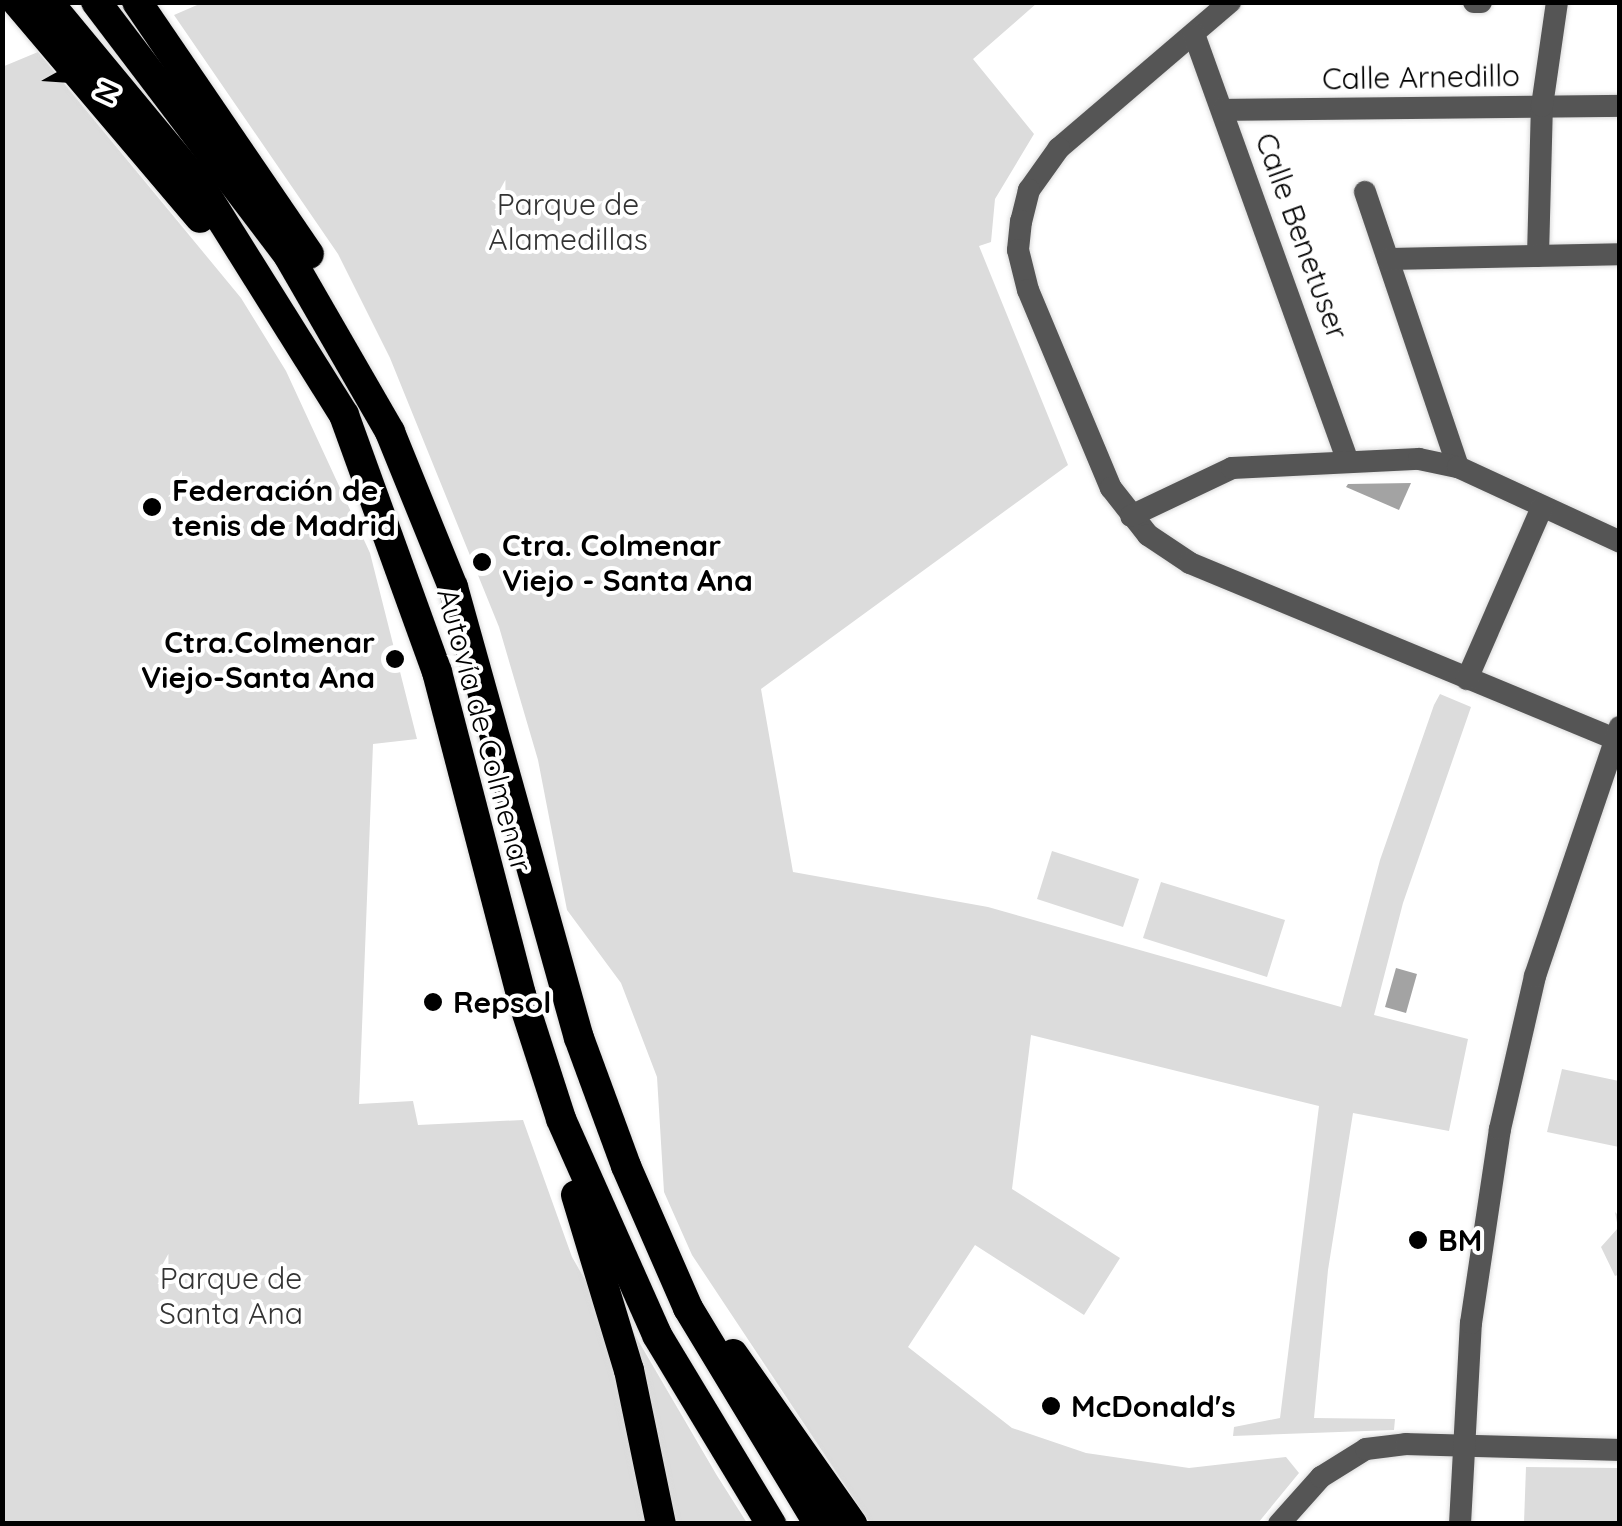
<!DOCTYPE html>
<html>
<head>
<meta charset="utf-8">
<style>
  body { margin:0 }
  #map { position:relative; width:1622px; height:1526px; overflow:hidden; background:#fff; font-family:Quicksand,sans-serif }
  div>[style] { position:absolute }
  [style*='--x'] { left:calc(var(--x)*1px); top:calc(var(--y)*1px); width:calc(var(--w)*1px); rotate:calc(var(--a)*1deg) }
  .green>* { inset:0; background:#dcdcdc }
  .water>* { inset:0; background:#a3a3a3 }
  .roads { filter:drop-shadow(0 0 2px #dbdbdb) drop-shadow(0 0 2px #dbdbdb) }
  .minor>* { height:22px; margin:-11px; padding:0 11px; transform-origin:11px; border-radius:11px; background:#555 }
  .highway>* { height:30px; margin:-15px; padding:0 15px; transform-origin:15px; border-radius:15px; background:#000 }
  .dots>* { width:28px; height:28px; translate:-50% -50%; box-sizing:border-box; border:5px solid #fff; border-radius:50% }
  span { translate:-50% -50%; white-space:nowrap; text-align:center; line-height:1.15; -webkit-text-stroke:8px #fff; paint-order:stroke }
  .street-label { font-size:30px; color:#000 }
  .park-label { font-size:30px; color:#333 }
  .poi-label { font-size:30px; color:#000; font-weight:700 }
  .left { translate:0 -50%; text-align:left }
  .right { translate:-100% -50%; text-align:right }
  .frame { position:absolute; inset:0; border:5px solid #000; pointer-events:none }
  .north { position:absolute; left:30px; top:30px; width:100px; height:100px; -webkit-text-stroke:8px #fff; paint-order:stroke; rotate:115deg; font-size:28px; font-weight:700; line-height:40px; text-align:center; color:#000 }
  .north::after { content:''; display:block; margin:auto; width:35px; height:45px; background:#000; clip-path:polygon(50% 0,100% 100%,50% 72%,0 100%) }
</style>
</head>
<body>
<div id="map">
  <div class="green">
    <i style="clip-path:polygon(204px 2px,1037px 3px,973px 59px,1034px 134px,995px 199px,991px 242px,979px 246px,1068px 465px,761px 689px,793px 872px,988px 907px,1341px 1007px,1380px 860px,1434px 705px,1440px 694px,1471px 707px,1403px 903px,1374px 1015px,1468px 1039px,1449px 1131px,1353px 1113px,1328px 1270px,1314px 1418px,1395px 1419px,1394px 1430px,1233px 1436px,1234px 1427px,1280px 1418px,1319px 1106px,1031px 1035px,1012px 1189px,1120px 1258px,1084px 1315px,975px 1245px,908px 1347px,1012px 1428px,1086px 1453px,1189px 1468px,1286px 1457px,1299px 1473px,1258px 1523px,870px 1523px,692px 1255px,664px 1192px,657px 1077px,621px 983px,567px 910px,538px 760px,499px 627px,390px 358px,338px 254px,174px 15px)"></i>
    <i style="clip-path:polygon(38px 52px,241px 298px,286px 371px,370px 553px,417px 739px,373px 744px,359px 1104px,413px 1101px,418px 1125px,523px 1120px,572px 1257px,602px 1309px,646px 1523px,3px 1523px,2px 67px)"></i>
    <i style="clip-path:polygon(1052px 851px,1139px 879px,1123px 927px,1037px 899px)"></i>
    <i style="clip-path:polygon(1161px 882px,1285px 920px,1267px 977px,1143px 938px)"></i>
    <i style="clip-path:polygon(1562px 1069px,1619px 1081px,1619px 1147px,1547px 1132px)"></i>
    <i style="clip-path:polygon(1615px 1212px,1619px 1216px,1620px 1274px,1615px 1276px,1601px 1247px,1618px 1228px)"></i>
    <i style="clip-path:polygon(632px 1330px,716px 1474px,747px 1523px,670px 1523px)"></i>
    <i style="clip-path:polygon(1526px 1467px,1619px 1468px,1619px 1523px,1524px 1523px)"></i>
  </div>
  <div class="water">
    <i style="clip-path:polygon(1411px 483px,1399px 510px,1346px 487px,1348px 484px)"></i>
    <i style="clip-path:polygon(1396px 968px,1417px 974px,1406px 1013px,1385px 1007px)"></i>
  </div>
  <div class="roads">
    <div class="minor">
      <i style="--x:1230;--y:2;--w:225;--a:139.5"></i>
      <i style="--x:1059;--y:148;--w:52;--a:125.5"></i>
      <i style="--x:1029;--y:190;--w:32;--a:104"></i>
      <i style="--x:1021;--y:221;--w:29;--a:96"></i>
      <i style="--x:1018;--y:250;--w:41;--a:76"></i>
      <i style="--x:1028;--y:290;--w:215;--a:67.3"></i>
      <i style="--x:1111;--y:488;--w:60;--a:51.8"></i>
      <i style="--x:1148;--y:535;--w:50;--a:33.7"></i>
      <i style="--x:1190;--y:563;--w:465;--a:22.5"></i>
      <i style="--x:1474;--y:2;--w:7;--a:0"></i>
      <i style="--x:1194;--y:34;--w:454;--a:70.2"></i>
      <i style="--x:1224;--y:110;--w:396;--a:-0.6"></i>
      <i style="--x:1365;--y:192;--w:290;--a:71.3"></i>
      <i style="--x:1538;--y:256;--w:150;--a:-88.5"></i>
      <i style="--x:1542;--y:106;--w:105;--a:-81.8"></i>
      <i style="--x:1388;--y:259;--w:232;--a:-1.2"></i>
      <i style="--x:1131;--y:516;--w:112;--a:-25.4"></i>
      <i style="--x:1232;--y:468;--w:187;--a:-2.8"></i>
      <i style="--x:1419;--y:459;--w:40;--a:12"></i>
      <i style="--x:1458;--y:467;--w:179;--a:24.8"></i>
      <i style="--x:1467;--y:679;--w:188;--a:-66.4"></i>
      <i style="--x:1279;--y:1524;--w:63;--a:-48.2"></i>
      <i style="--x:1321;--y:1477;--w:53;--a:-31.9"></i>
      <i style="--x:1366;--y:1449;--w:40;--a:-7.1"></i>
      <i style="--x:1406;--y:1444;--w:214;--a:1.6"></i>
      <i style="--x:1460;--y:1524;--w:201;--a:-86.9"></i>
      <i style="--x:1471;--y:1323;--w:196;--a:-81.5"></i>
      <i style="--x:1500;--y:1129;--w:157;--a:-77.1"></i>
      <i style="--x:1535;--y:976;--w:263;--a:-71.2"></i>
    </div>
    <div class="highway">
      <i style="--x:17;--y:2;--w:283;--a:49.7"></i>
      <i style="--x:48;--y:2;--w:240;--a:50.4"></i>
      <i style="--x:201;--y:187;--w:269;--a:57.9"></i>
      <i style="--x:344;--y:415;--w:273;--a:70.1"></i>
      <i style="--x:437;--y:672;--w:334;--a:75.4"></i>
      <i style="--x:521;--y:995;--w:130;--a:72.1"></i>
      <i style="--x:561;--y:1119;--w:236;--a:66"></i>
      <i style="--x:657;--y:1335;--w:221;--a:58.9"></i>
      <i style="--x:96;--y:2;--w:318;--a:52.8"></i>
      <i style="--x:288;--y:255;--w:204;--a:60"></i>
      <i style="--x:390;--y:432;--w:167;--a:67.9"></i>
      <i style="--x:453;--y:587;--w:468;--a:74.4"></i>
      <i style="--x:579;--y:1038;--w:136;--a:69.8"></i>
      <i style="--x:626;--y:1166;--w:155;--a:66.4"></i>
      <i style="--x:688;--y:1308;--w:253;--a:58.8"></i>
      <i style="--x:137;--y:2;--w:305;--a:55.7"></i>
      <i style="--x:576;--y:1195;--w:183;--a:73.2"></i>
      <i style="--x:629;--y:1370;--w:157;--a:78.3"></i>
      <i style="--x:733;--y:1354;--w:208;--a:55"></i>
    </div>
  </div>
  <div class="dots">
    <i style="left:152px;top:507px;background:#000"></i>
    <i style="left:482px;top:562px;background:#000"></i>
    <i style="left:395px;top:659px;background:#000"></i>
    <i style="left:433px;top:1002px;background:#000"></i>
    <i style="left:1418px;top:1240px;background:#000"></i>
    <i style="left:1051px;top:1406px;background:#000"></i>
  </div>
  <div class="street-label">
    <span style="left:1421px;top:77px;rotate:-1deg">Calle Arnedillo</span>
    <span style="left:1302px;top:236px;rotate:70deg">Calle Benetuser</span>
    <span style="left:485px;top:730px;rotate:75deg">Autovía de Colmenar</span>
  </div>
  <div class="park-label">
    <span style="left:568px;top:221px">Parque de<br>Alamedillas</span>
    <span style="left:231px;top:1295px">Parque de<br>Santa Ana</span>
  </div>
  <div class="poi-label">
    <span class="left" style="left:172px;top:507px">Federación de<br>tenis de Madrid</span>
    <span class="left" style="left:502px;top:562px">Ctra. Colmenar<br>Viejo - Santa Ana</span>
    <span class="right" style="left:375px;top:659px">Ctra.Colmenar<br>Viejo-Santa Ana</span>
    <span class="left" style="left:453px;top:1002px">Repsol</span>
    <span class="left" style="left:1438px;top:1240px">BM</span>
    <span class="left" style="left:1071px;top:1406px">McDonald's</span>
  </div>
  <div class="frame"></div>
  <div class="north">N</div>
</div>
</body>
</html>
